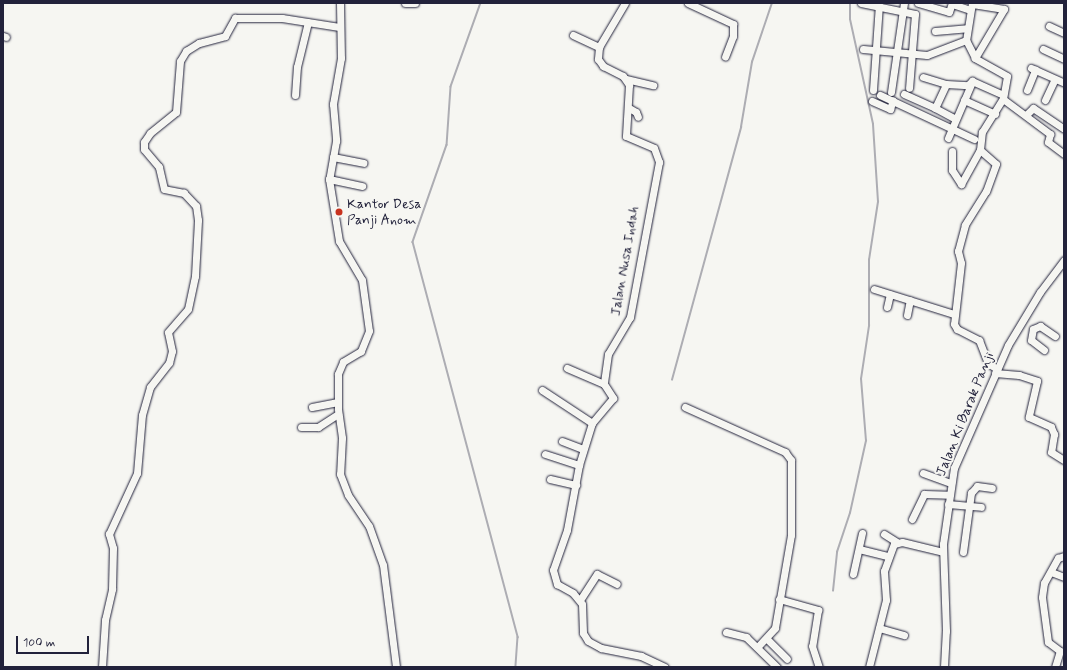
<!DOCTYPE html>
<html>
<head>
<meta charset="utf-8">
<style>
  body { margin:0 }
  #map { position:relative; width:1067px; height:670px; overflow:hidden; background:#f6f6f2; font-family:Mynerve,sans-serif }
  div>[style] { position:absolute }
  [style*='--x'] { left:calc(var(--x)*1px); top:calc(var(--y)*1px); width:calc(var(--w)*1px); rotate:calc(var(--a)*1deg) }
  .stream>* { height:1.5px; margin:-0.75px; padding:0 0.75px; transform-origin:0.75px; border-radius:0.75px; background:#adadb3 }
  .roads { filter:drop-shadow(0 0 1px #22223b) drop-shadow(0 0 1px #22223b) }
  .minor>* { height:7px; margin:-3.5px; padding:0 3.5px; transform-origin:3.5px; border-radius:3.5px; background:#f6f6f2 }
  .dots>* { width:11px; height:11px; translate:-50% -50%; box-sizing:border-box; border:2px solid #f6f6f2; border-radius:50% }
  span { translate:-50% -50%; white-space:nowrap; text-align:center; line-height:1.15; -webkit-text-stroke:4px #f6f6f2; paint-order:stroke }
  .poi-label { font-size:14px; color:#22223b }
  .left { translate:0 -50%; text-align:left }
  .street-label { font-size:14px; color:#22223b }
  .frame { position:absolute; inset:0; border:4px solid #22223b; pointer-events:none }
  .scale { position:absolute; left:16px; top:636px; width:73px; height:18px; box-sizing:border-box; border:2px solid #22223b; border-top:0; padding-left:5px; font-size:12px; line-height:14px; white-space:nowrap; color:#22223b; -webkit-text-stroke:3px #f6f6f2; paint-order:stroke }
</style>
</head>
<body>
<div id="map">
  <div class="stream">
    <i style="--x:481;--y:3;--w:89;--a:109.7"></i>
    <i style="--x:451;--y:87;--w:58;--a:93.9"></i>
    <i style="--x:447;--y:145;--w:103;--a:109.3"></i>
    <i style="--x:413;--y:242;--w:409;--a:75.1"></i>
    <i style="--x:518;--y:637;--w:30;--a:94"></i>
    <i style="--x:672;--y:380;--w:262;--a:-74.7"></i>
    <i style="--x:741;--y:127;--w:66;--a:-80.4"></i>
    <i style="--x:752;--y:62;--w:62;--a:-71.3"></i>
    <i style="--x:833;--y:591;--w:39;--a:-84"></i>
    <i style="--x:837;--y:552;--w:41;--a:-71.6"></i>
    <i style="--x:850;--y:513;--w:74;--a:-77.5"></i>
    <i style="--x:866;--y:441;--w:62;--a:-94.6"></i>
    <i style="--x:861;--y:379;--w:54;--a:-81.4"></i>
    <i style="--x:869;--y:326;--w:66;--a:-90"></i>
    <i style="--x:869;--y:260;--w:59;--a:-81.2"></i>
    <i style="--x:878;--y:202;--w:78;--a:-93.7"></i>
    <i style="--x:873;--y:124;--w:107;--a:-102.4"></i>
    <i style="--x:850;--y:19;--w:16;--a:-90"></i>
  </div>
  <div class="roads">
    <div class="minor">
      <i style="--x:340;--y:3;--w:55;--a:89"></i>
      <i style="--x:341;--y:58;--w:47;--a:99.9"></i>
      <i style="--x:333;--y:104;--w:37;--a:85"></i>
      <i style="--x:336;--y:141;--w:39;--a:100"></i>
      <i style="--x:329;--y:179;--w:63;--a:80.8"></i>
      <i style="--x:339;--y:241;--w:45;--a:59.5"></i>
      <i style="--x:362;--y:280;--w:51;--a:82.2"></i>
      <i style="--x:369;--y:331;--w:22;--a:112"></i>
      <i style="--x:361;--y:351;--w:21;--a:149"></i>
      <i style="--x:343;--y:362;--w:13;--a:113"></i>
      <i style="--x:338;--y:374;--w:35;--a:90"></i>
      <i style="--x:338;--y:409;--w:29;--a:82"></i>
      <i style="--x:342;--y:438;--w:36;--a:93"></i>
      <i style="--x:340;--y:474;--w:22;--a:69"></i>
      <i style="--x:348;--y:495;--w:37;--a:56"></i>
      <i style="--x:369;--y:526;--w:41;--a:70.3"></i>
      <i style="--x:383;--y:565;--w:103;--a:82.7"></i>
      <i style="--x:405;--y:3;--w:10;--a:0"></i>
      <i style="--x:625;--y:3;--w:51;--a:120.6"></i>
      <i style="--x:599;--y:47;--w:12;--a:95"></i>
      <i style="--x:598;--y:59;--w:9;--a:54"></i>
      <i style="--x:603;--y:66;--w:22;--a:27"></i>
      <i style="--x:623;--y:76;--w:11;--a:56"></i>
      <i style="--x:629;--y:85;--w:51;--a:93.4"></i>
      <i style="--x:626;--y:136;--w:30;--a:23"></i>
      <i style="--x:654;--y:148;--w:15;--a:70"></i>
      <i style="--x:659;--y:162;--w:158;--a:100.6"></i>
      <i style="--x:630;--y:317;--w:43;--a:120.7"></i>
      <i style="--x:608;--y:354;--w:30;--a:98"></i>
      <i style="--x:604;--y:384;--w:17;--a:57"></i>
      <i style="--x:613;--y:398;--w:33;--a:130"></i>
      <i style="--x:592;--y:423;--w:44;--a:107.2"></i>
      <i style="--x:579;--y:465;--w:66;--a:100.5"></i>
      <i style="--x:567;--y:530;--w:42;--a:109.3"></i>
      <i style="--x:553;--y:570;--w:15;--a:74"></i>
      <i style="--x:557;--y:584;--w:18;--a:29"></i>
      <i style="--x:573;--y:593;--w:14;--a:51"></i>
      <i style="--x:582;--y:604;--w:29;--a:88"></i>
      <i style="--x:583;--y:633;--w:9;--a:58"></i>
      <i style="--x:588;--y:641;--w:15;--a:28"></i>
      <i style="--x:601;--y:648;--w:41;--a:11.3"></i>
      <i style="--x:641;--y:656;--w:26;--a:25"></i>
      <i style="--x:688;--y:3;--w:50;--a:25"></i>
      <i style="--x:733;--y:24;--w:12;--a:90"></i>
      <i style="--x:733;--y:36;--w:22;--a:111"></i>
      <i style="--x:861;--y:3;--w:55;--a:11.5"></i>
      <i style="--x:915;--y:14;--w:74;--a:94.6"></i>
      <i style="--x:918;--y:3;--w:32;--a:16"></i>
      <i style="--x:949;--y:12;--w:9;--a:-72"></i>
      <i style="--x:972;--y:3;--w:37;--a:99"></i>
      <i style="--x:966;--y:40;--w:20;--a:63"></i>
      <i style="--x:952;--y:4;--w:19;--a:18"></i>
      <i style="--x:1049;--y:26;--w:17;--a:25"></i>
      <i style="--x:935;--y:31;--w:32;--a:-5"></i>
      <i style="--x:573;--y:35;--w:29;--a:25"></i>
      <i style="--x:3;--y:36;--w:3;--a:18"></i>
      <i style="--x:863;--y:49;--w:64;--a:5.4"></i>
      <i style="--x:927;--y:55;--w:42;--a:-21"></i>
      <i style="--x:1043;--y:49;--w:23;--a:25"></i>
      <i style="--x:1031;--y:68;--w:36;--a:24"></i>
      <i style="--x:923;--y:77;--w:24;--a:17"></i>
      <i style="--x:626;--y:79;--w:28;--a:13"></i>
      <i style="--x:873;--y:90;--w:85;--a:-86"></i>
      <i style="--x:1027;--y:90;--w:22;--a:-68"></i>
      <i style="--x:891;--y:92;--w:90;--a:-81.7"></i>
      <i style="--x:904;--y:94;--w:34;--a:24"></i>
      <i style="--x:935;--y:108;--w:26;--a:-65"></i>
      <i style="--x:946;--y:84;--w:22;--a:3"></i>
      <i style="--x:968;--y:85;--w:6;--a:-45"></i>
      <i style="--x:972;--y:81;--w:34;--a:24"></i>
      <i style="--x:295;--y:95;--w:28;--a:-86"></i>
      <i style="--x:297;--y:67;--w:46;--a:-76.3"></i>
      <i style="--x:880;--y:95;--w:104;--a:25.1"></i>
      <i style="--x:1003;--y:99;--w:59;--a:36.7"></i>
      <i style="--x:1050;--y:134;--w:8;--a:104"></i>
      <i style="--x:1048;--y:142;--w:20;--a:37"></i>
      <i style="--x:964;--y:100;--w:34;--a:24"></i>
      <i style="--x:1045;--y:100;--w:23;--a:-65"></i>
      <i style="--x:872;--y:101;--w:20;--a:24"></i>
      <i style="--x:890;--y:109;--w:9;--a:-72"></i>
      <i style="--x:629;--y:108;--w:8;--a:30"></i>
      <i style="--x:636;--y:112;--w:5;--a:68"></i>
      <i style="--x:935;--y:108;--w:21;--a:28"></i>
      <i style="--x:1026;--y:115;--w:10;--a:-45"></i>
      <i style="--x:1033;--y:108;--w:37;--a:34"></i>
      <i style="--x:948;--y:138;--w:61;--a:-66.8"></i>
      <i style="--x:980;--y:150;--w:21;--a:41"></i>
      <i style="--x:996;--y:164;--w:29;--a:110"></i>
      <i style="--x:986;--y:191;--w:40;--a:122"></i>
      <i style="--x:965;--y:225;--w:27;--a:105"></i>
      <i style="--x:958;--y:251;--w:12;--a:76"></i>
      <i style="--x:961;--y:263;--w:61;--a:96.5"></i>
      <i style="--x:954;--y:324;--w:6;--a:59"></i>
      <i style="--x:957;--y:329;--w:25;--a:27"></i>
      <i style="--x:979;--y:340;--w:25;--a:69"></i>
      <i style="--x:988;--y:363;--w:11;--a:34"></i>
      <i style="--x:952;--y:151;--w:19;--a:90"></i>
      <i style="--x:952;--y:170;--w:17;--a:57"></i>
      <i style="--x:961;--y:184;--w:39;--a:-61"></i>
      <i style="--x:980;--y:150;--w:18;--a:-84"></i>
      <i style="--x:982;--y:132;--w:39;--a:-58"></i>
      <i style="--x:1003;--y:99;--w:23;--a:-80"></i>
      <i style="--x:1007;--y:76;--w:37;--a:-151"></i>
      <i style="--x:975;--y:58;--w:57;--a:-59.4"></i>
      <i style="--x:1004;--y:9;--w:32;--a:-171"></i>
      <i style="--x:333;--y:157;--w:31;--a:11"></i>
      <i style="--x:329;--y:179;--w:34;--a:12"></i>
      <i style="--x:874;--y:289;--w:84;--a:17.4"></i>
      <i style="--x:887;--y:307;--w:13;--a:-77"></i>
      <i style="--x:907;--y:315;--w:15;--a:-79"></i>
      <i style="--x:1044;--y:350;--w:16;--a:-142"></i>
      <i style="--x:1031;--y:340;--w:11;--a:-80"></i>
      <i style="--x:1033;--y:329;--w:8;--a:-23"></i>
      <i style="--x:1040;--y:326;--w:18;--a:34"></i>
      <i style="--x:567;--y:368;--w:40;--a:23.4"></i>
      <i style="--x:995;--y:373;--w:24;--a:5"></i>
      <i style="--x:1019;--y:375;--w:19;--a:18"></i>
      <i style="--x:1037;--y:381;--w:37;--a:103"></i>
      <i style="--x:1029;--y:417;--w:24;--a:24"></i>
      <i style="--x:1051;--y:427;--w:8;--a:67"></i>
      <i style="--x:1054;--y:434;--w:18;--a:99"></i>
      <i style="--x:1051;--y:452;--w:15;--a:32"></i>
      <i style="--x:542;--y:390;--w:60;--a:33.4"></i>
      <i style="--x:312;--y:407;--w:25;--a:-11"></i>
      <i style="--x:685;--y:407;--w:110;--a:24.2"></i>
      <i style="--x:785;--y:452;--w:10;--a:53"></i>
      <i style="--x:791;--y:460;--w:75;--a:90"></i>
      <i style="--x:791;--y:535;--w:94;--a:99.8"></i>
      <i style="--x:775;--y:628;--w:26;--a:133"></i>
      <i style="--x:301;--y:427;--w:17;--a:0"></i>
      <i style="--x:318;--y:427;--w:24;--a:-33"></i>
      <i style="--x:562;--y:441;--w:22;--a:21"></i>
      <i style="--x:545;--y:454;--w:36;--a:18"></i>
      <i style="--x:923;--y:473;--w:30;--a:20"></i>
      <i style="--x:550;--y:479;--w:27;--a:13"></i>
      <i style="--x:948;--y:504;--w:33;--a:5"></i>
      <i style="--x:912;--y:519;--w:28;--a:-64"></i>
      <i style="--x:924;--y:494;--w:25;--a:2"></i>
      <i style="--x:884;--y:534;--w:15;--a:32"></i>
      <i style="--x:859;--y:549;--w:29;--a:14"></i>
      <i style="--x:963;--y:552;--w:60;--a:-82.3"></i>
      <i style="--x:971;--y:493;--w:9;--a:-49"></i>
      <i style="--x:977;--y:486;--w:15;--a:8"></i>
      <i style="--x:1051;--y:572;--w:14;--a:21"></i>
      <i style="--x:853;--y:574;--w:42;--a:-77.6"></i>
      <i style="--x:779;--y:599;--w:41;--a:15.8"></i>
      <i style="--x:818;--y:610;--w:36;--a:99"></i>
      <i style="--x:812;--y:646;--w:22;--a:72"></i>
      <i style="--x:580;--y:600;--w:31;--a:-57"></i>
      <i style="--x:597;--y:574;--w:22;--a:27"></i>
      <i style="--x:879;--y:628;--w:26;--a:16"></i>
      <i style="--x:726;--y:632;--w:21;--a:14"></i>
      <i style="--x:746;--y:637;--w:43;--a:44.1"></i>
      <i style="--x:767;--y:639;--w:28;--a:45"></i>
      <i style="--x:102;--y:667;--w:47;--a:-86.3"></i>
      <i style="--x:105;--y:620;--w:32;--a:-77"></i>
      <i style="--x:112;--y:589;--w:41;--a:-88.6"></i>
      <i style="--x:113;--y:548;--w:15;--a:-106"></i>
      <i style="--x:109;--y:534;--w:67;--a:-65.3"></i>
      <i style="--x:137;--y:473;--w:58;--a:-85.1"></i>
      <i style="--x:142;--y:415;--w:29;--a:-74"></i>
      <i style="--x:150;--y:387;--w:31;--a:-52"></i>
      <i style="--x:169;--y:363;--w:12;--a:-76"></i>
      <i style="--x:172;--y:351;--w:19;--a:-102"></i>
      <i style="--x:168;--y:332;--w:30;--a:-49"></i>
      <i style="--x:188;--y:309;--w:34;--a:-78"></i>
      <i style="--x:195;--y:276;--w:56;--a:-86.9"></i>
      <i style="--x:198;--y:220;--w:14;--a:-98"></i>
      <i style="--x:196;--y:206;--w:18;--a:-133"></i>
      <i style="--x:184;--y:193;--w:20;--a:-169"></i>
      <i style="--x:164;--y:189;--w:23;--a:-103"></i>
      <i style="--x:159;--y:167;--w:23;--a:-130"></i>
      <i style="--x:144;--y:149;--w:7;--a:-90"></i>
      <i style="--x:144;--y:142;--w:11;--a:-56"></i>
      <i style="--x:150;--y:133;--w:33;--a:-39"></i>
      <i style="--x:176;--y:112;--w:51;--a:-85.5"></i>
      <i style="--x:180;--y:61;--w:12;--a:-59"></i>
      <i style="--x:186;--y:51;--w:15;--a:-32"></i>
      <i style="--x:199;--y:43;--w:27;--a:-15"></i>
      <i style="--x:225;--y:36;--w:21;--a:-61"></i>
      <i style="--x:235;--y:18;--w:47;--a:0"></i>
      <i style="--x:282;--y:18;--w:58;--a:9"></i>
      <i style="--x:869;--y:667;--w:69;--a:-75.8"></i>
      <i style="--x:886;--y:600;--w:29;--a:-94"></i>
      <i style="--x:884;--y:571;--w:29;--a:-70"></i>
      <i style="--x:894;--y:544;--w:8;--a:-14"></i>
      <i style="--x:902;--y:542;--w:42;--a:13.7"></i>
      <i style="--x:944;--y:667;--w:36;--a:-87"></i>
      <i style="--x:946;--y:631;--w:87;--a:-92"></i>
      <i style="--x:943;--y:544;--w:77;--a:-81.8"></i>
      <i style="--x:954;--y:468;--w:134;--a:-66.3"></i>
      <i style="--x:1008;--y:345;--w:62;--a:-58.9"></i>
      <i style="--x:1040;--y:292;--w:40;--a:-53"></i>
      <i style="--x:1055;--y:667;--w:17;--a:-73"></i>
      <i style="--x:1060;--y:651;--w:15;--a:-143"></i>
      <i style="--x:1048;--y:642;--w:45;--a:-97.6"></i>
      <i style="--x:1042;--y:597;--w:14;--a:-82"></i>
      <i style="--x:1044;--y:583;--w:29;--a:-61"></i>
      <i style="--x:1058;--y:558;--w:6;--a:-18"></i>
    </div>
  </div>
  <div class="dots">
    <i style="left:339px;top:212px;background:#c8321e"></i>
  </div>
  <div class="poi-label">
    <span class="left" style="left:347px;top:212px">Kantor Desa<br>Panji Anom</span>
  </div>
  <div class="street-label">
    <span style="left:625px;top:261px;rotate:-80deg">Jalan Nusa Indah</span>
    <span style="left:965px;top:414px;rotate:-68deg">Jalan Ki Barak Panji</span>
  </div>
  <div class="frame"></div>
  <div class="scale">100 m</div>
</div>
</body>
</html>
